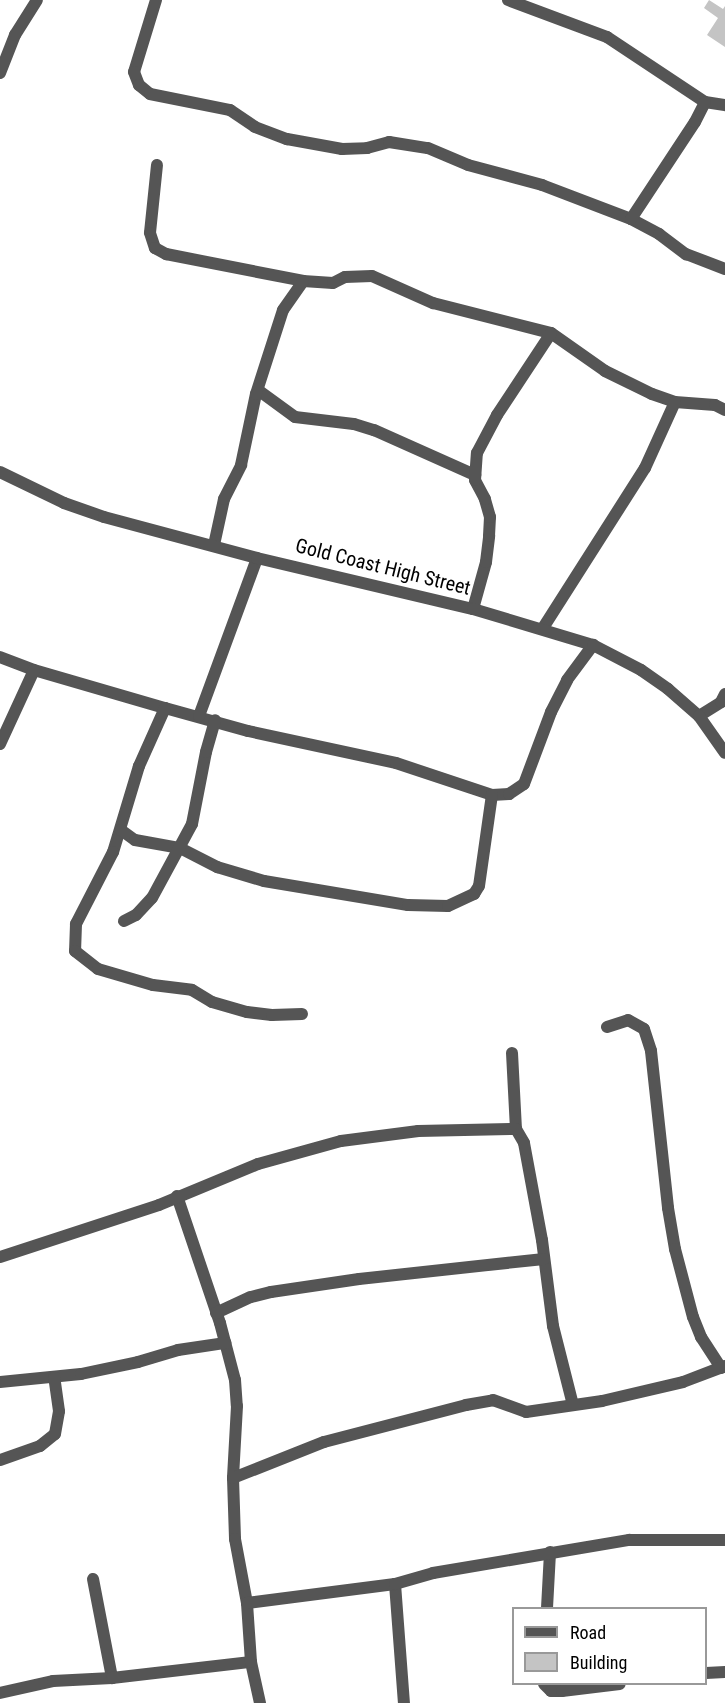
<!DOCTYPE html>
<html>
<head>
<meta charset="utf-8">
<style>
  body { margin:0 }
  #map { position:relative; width:725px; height:1703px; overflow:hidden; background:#fff; font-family:"Roboto Condensed",sans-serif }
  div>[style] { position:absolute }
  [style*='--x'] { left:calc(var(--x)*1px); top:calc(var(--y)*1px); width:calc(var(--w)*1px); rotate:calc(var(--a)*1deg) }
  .building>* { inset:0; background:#c4c4c4 }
  .minor>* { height:12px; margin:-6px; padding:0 6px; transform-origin:6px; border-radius:6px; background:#555 }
  .tertiary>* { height:12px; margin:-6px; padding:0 6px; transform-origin:6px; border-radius:6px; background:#555 }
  span { translate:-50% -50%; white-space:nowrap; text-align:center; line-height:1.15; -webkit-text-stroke:4.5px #fff; paint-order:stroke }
  .street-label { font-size:20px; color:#000 }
  .legend { position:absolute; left:512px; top:1607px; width:195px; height:78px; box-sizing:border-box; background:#fff; border:2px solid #999; margin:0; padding:8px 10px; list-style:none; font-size:18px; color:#000 }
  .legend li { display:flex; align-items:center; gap:12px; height:30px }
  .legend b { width:30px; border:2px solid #999 }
</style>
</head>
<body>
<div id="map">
  <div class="building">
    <i style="clip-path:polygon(709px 0,723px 9px,725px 6px,725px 47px,707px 35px,718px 18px,704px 8px)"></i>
  </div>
  <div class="minor">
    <i style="--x:156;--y:0;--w:75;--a:107"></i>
    <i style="--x:134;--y:72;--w:14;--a:69"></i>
    <i style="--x:139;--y:85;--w:14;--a:39"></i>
    <i style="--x:150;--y:94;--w:82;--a:11.3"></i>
    <i style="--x:230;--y:110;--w:30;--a:34"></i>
    <i style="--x:255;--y:127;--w:34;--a:21"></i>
    <i style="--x:287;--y:139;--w:56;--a:10.3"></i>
    <i style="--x:342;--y:149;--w:25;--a:-2"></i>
    <i style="--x:367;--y:148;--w:23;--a:-15"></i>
    <i style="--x:389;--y:142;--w:39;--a:9"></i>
    <i style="--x:428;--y:148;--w:43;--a:23"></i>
    <i style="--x:468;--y:165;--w:77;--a:15.1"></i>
    <i style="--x:542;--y:185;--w:95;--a:20.9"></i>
    <i style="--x:631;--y:219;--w:32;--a:28"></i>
    <i style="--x:659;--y:234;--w:34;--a:37"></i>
    <i style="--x:686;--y:254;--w:42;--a:21"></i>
    <i style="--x:508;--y:0;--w:106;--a:20.5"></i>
    <i style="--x:607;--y:37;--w:118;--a:33.6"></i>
    <i style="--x:705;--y:102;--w:20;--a:9"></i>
    <i style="--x:0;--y:73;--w:41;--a:-68.5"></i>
    <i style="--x:15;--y:35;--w:41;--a:-57.8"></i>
    <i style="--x:157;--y:165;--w:68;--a:95.9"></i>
    <i style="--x:150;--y:233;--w:16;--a:72"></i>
    <i style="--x:155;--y:248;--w:13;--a:29"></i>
    <i style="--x:166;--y:254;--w:140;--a:11.1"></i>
    <i style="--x:303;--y:281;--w:30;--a:4"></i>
    <i style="--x:333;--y:283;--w:13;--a:-27"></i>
    <i style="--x:345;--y:277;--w:27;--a:-2"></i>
    <i style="--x:372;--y:276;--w:67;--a:23.9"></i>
    <i style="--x:433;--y:303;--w:122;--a:14.3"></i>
    <i style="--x:551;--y:333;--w:66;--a:35.1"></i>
    <i style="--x:605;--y:371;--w:52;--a:26.1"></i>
    <i style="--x:652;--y:394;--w:24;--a:19"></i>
    <i style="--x:675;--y:402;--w:40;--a:4.3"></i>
    <i style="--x:715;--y:405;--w:11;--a:27"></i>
    <i style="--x:631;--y:219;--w:116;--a:-56.6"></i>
    <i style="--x:695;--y:122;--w:22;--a:-63"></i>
    <i style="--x:258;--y:390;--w:46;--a:36.1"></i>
    <i style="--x:295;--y:417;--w:59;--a:6.8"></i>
    <i style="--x:354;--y:424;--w:21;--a:17"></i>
    <i style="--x:374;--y:430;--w:111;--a:24"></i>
    <i style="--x:214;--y:545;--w:47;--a:-77.7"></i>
    <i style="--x:224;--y:499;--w:38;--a:-63"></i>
    <i style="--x:241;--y:465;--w:73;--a:-78.1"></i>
    <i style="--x:256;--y:394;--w:88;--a:-72.2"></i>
    <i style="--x:283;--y:310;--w:35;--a:-55"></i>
    <i style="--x:473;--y:609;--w:49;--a:-74.5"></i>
    <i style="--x:486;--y:562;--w:26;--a:-83"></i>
    <i style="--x:489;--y:536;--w:19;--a:-87"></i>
    <i style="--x:490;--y:517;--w:19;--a:-106"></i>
    <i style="--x:485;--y:499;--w:21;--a:-118"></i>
    <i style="--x:475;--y:480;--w:27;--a:-86"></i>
    <i style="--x:477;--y:453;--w:43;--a:-62.2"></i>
    <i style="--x:497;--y:415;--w:98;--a:-56.6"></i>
    <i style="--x:543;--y:628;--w:190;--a:-57.5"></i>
    <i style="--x:645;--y:468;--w:72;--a:-65.6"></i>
    <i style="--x:0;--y:657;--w:36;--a:21"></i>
    <i style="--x:34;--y:670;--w:136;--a:16.2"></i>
    <i style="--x:165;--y:708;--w:86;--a:15.5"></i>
    <i style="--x:248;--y:731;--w:151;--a:12.2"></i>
    <i style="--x:396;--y:763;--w:101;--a:18.4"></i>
    <i style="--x:492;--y:795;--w:17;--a:-3"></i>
    <i style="--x:509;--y:794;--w:18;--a:-34"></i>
    <i style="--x:524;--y:784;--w:77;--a:-69.4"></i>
    <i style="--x:551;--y:712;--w:36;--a:-63"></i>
    <i style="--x:567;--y:680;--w:44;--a:-53.4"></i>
    <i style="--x:165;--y:708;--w:64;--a:114.1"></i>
    <i style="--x:139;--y:766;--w:90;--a:106.8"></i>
    <i style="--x:113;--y:852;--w:81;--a:117.2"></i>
    <i style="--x:76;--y:924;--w:27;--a:92"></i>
    <i style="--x:75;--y:951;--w:29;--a:38"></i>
    <i style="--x:98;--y:969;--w:57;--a:16.2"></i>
    <i style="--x:153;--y:985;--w:39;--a:7"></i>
    <i style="--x:192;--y:990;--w:23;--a:31"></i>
    <i style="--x:212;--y:1002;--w:36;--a:16"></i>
    <i style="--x:247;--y:1012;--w:25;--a:7"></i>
    <i style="--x:272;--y:1015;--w:30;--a:-2"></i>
    <i style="--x:199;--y:716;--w:168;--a:-69.8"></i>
    <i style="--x:699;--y:716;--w:26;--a:-32"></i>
    <i style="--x:721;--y:702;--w:9;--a:-63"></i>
    <i style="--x:0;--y:744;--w:81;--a:-65.3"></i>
    <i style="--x:121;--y:830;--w:17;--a:36"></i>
    <i style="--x:135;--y:840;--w:46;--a:10.1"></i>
    <i style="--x:180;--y:848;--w:42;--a:27.2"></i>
    <i style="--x:217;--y:867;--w:49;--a:16.6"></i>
    <i style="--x:264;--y:881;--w:146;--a:9.5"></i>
    <i style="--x:408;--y:905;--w:40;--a:1.4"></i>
    <i style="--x:448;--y:906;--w:29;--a:-25"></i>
    <i style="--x:474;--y:894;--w:9;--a:-58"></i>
    <i style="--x:479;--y:886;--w:92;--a:-81.9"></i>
    <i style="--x:124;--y:921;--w:13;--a:-27"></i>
    <i style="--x:136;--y:915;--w:23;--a:-47"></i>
    <i style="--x:152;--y:898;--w:84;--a:-61.6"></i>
    <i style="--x:192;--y:824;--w:73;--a:-79"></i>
    <i style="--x:206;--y:752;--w:33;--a:-74"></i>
    <i style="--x:607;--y:1027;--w:22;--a:-18"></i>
    <i style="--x:628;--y:1020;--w:18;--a:29"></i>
    <i style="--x:644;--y:1029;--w:23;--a:72"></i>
    <i style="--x:651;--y:1051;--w:158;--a:83.8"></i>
    <i style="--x:668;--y:1208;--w:42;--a:80.3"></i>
    <i style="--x:675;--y:1249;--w:70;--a:75.2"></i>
    <i style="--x:693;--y:1317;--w:22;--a:68"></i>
    <i style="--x:701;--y:1337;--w:37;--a:57"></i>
    <i style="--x:512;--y:1053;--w:76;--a:87"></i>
    <i style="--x:516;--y:1129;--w:16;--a:60"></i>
    <i style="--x:524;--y:1143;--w:99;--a:79.5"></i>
    <i style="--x:542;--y:1240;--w:87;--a:82.7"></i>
    <i style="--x:553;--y:1326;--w:81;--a:75.8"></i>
    <i style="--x:177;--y:1196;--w:134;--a:71.3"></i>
    <i style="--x:220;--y:1323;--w:59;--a:75.3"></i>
    <i style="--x:235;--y:1380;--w:26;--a:86"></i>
    <i style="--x:237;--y:1406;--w:72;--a:93.2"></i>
    <i style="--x:233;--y:1478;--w:61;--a:88.1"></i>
    <i style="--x:235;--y:1539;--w:65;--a:79.4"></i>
    <i style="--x:0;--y:1257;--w:167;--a:-18.1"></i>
    <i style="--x:159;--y:1205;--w:107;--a:-22.5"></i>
    <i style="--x:258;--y:1164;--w:86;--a:-15.5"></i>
    <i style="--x:341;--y:1141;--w:78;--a:-7.4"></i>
    <i style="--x:418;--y:1131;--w:98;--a:-1.2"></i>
    <i style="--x:216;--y:1313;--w:38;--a:-25"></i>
    <i style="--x:251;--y:1297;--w:21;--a:-14"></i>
    <i style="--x:271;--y:1292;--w:89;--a:-8.4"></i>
    <i style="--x:359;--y:1279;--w:186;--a:-6.2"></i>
    <i style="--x:0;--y:1382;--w:81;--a:-5.6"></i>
    <i style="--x:81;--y:1374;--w:58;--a:-11.9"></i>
    <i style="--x:138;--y:1362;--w:42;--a:-16.7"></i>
    <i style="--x:178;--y:1350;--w:48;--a:-8.5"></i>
    <i style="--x:0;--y:1460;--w:42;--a:-19.3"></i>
    <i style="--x:40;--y:1446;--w:19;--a:-39"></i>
    <i style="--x:55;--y:1434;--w:23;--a:-80"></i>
    <i style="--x:59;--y:1411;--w:34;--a:-98"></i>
    <i style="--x:233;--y:1478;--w:98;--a:-21.6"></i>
    <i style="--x:324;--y:1442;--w:147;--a:-14.6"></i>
    <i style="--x:466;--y:1405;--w:27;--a:-10"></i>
    <i style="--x:493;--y:1400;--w:35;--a:20"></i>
    <i style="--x:526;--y:1412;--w:77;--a:-8.2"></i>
    <i style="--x:602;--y:1401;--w:83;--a:-13.2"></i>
    <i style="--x:683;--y:1382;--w:45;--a:-20.9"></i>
    <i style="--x:93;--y:1579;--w:101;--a:79.1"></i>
    <i style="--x:395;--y:1584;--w:119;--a:85.7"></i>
    <i style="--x:547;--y:1608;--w:56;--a:-86.9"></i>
    <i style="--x:706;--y:1673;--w:19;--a:-3"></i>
    <i style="--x:544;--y:1684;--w:10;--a:45"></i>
    <i style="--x:551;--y:1691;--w:11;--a:0"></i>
    <i style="--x:562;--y:1691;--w:58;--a:-6.9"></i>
    <i style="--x:0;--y:1693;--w:54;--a:-12.8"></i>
    <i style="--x:53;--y:1681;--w:59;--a:-2.9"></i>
    <i style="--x:112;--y:1678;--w:140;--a:-6.6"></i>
    <i style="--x:260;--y:1703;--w:42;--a:-102.4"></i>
    <i style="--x:251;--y:1662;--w:59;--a:-93.9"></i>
    <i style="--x:247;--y:1603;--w:149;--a:-7.3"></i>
    <i style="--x:395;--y:1584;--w:40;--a:-16"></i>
    <i style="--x:433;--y:1573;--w:199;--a:-9.6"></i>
    <i style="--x:629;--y:1540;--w:96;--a:0"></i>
  </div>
  <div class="tertiary">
    <i style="--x:0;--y:472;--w:71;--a:25.8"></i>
    <i style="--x:64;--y:503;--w:42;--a:19.3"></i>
    <i style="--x:104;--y:517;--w:158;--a:15"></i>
    <i style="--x:257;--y:558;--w:222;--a:13.3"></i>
    <i style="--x:473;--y:609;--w:125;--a:16.7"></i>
    <i style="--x:593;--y:645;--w:54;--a:27.5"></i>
    <i style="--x:641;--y:670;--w:33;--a:35"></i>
    <i style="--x:668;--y:689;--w:41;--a:41.1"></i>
    <i style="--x:699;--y:716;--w:45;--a:54.9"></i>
  </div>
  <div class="street-label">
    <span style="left:383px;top:567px;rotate:14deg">Gold Coast High Street</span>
  </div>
  <ul class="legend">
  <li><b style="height:8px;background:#555"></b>Road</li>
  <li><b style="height:16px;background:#c4c4c4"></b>Building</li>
  </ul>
</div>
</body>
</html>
